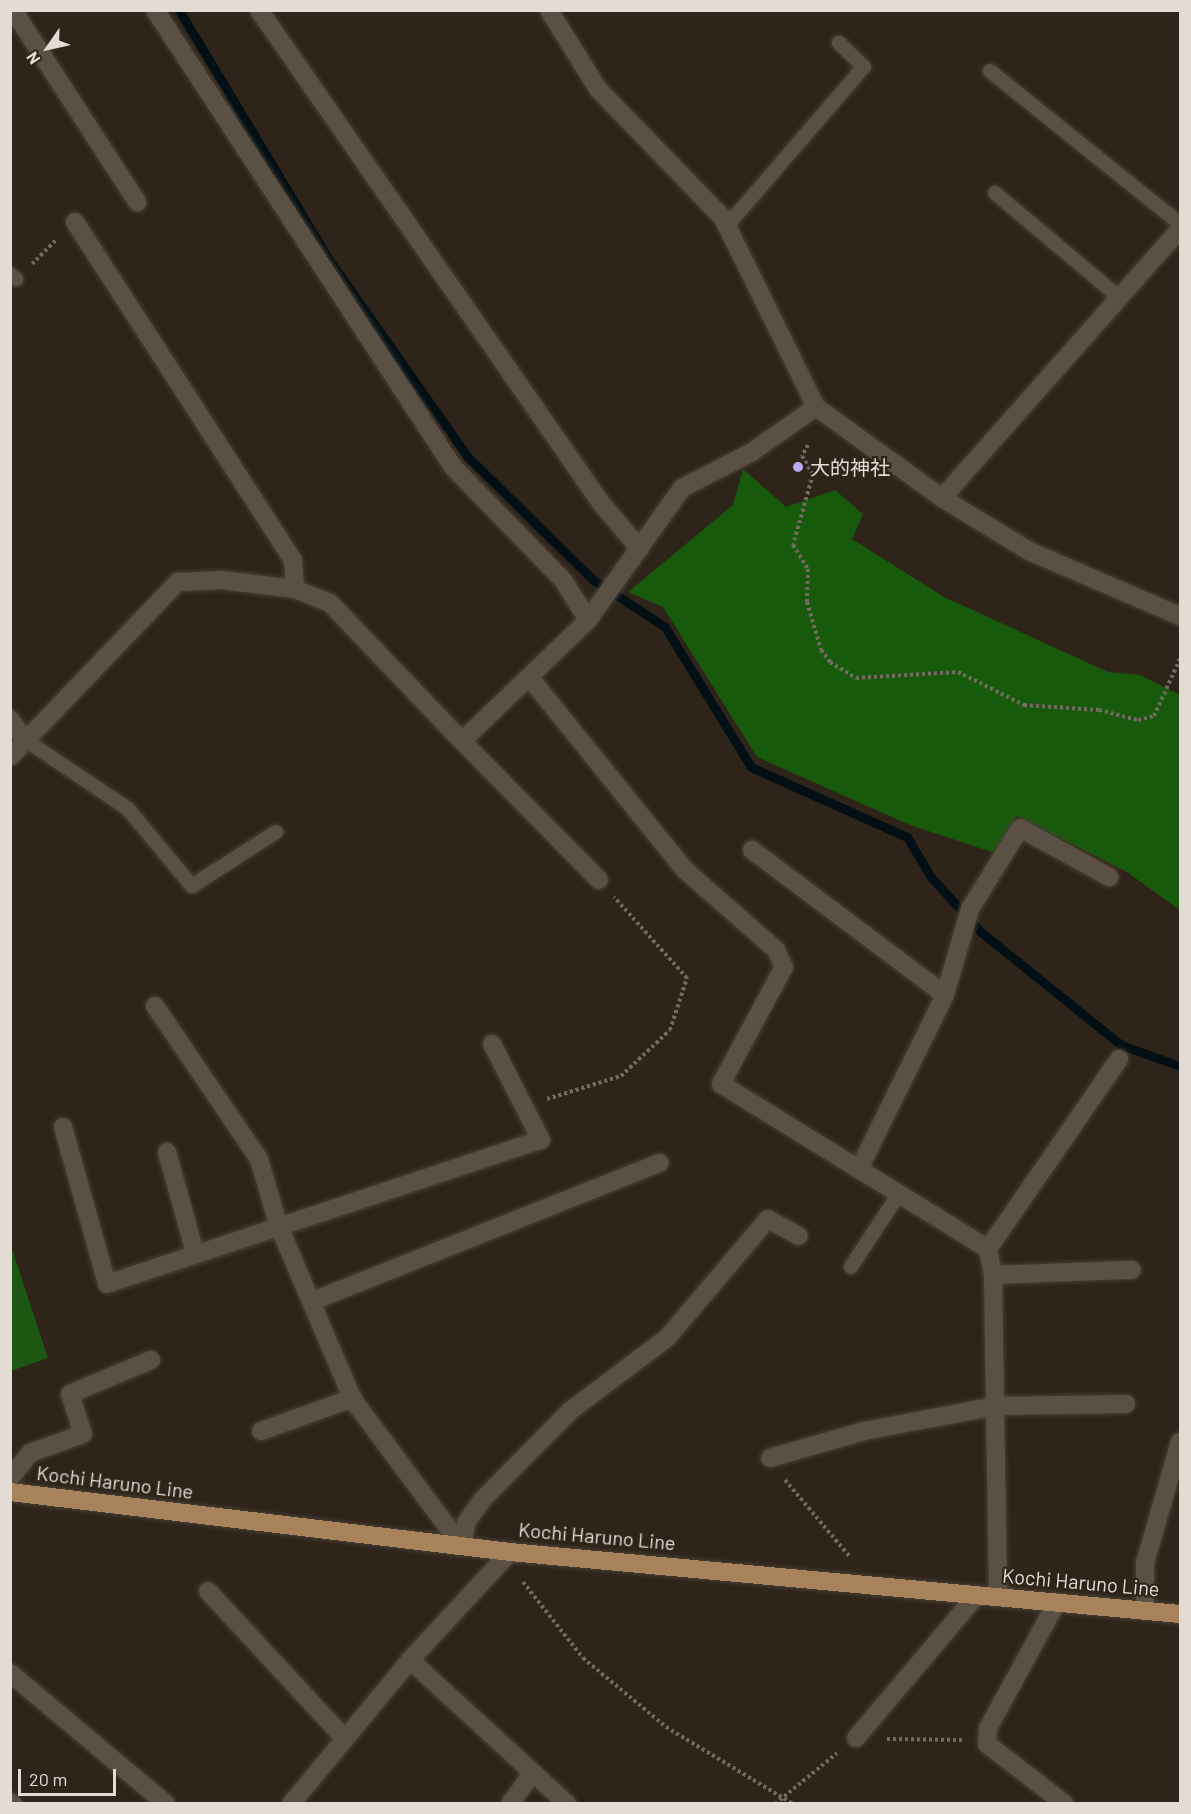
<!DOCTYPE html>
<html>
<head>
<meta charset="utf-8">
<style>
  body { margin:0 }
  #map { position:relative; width:1191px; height:1814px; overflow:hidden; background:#2e2419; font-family:Barlow,"Noto Sans JP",sans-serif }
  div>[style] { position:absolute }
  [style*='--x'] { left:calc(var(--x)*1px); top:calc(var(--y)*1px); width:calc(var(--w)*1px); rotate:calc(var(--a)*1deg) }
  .green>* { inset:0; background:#1c5811 }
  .forest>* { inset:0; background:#185a0c }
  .stream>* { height:9px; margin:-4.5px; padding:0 4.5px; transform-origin:4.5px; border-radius:4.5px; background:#021016 }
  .path>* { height:4px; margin-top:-2px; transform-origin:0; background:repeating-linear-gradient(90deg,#736b61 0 3px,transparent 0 6px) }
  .roads { filter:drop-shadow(0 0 2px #473f36) drop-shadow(0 0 2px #473f36) }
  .lane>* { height:14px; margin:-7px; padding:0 7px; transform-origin:7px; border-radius:7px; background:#5b5044 }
  .street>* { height:18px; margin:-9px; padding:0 9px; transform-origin:9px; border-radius:9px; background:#5b5044 }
  .primary>* { height:18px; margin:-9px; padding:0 9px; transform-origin:9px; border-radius:9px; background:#a7825a }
  .dots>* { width:16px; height:16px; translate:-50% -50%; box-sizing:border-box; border:3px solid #2e2419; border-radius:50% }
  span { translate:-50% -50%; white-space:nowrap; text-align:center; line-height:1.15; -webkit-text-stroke:4.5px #2e2419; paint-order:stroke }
  .poi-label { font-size:20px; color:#e3dcd5 }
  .left { translate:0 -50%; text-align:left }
  .street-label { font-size:20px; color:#e3dcd5 }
  .frame { position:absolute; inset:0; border:12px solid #e3dcd5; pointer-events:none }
  .north { position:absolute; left:18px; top:18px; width:60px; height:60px; -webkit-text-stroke:4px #2e2419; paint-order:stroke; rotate:236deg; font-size:16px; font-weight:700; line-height:24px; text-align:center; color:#e3dcd5 }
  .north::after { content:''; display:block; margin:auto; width:21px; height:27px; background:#e3dcd5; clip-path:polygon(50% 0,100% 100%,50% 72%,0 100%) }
  .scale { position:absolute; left:18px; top:1769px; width:98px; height:27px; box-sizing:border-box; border:3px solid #e3dcd5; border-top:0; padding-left:8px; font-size:18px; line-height:21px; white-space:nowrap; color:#e3dcd5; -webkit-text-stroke:4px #2e2419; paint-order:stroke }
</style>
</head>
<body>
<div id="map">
  <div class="green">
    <i style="clip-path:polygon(11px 1246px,48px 1358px,11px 1371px,10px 1371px)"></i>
  </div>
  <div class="forest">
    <i style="clip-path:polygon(743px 469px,786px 507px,835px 490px,863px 514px,852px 539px,944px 597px,1108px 672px,1140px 675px,1180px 695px,1180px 910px,1127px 872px,1016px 816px,995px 853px,910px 825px,757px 757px,663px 607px,628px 592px,733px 505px)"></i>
  </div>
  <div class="stream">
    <i style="--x:179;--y:10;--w:289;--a:59"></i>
    <i style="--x:328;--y:258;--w:242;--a:54.9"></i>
    <i style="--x:467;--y:456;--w:175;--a:44.5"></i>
    <i style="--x:592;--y:579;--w:87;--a:33.3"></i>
    <i style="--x:665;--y:627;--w:164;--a:58.4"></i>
    <i style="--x:751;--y:767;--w:171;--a:24.2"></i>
    <i style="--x:907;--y:837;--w:47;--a:59"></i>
    <i style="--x:931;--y:877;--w:74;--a:47.7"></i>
    <i style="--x:981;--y:932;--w:180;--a:38.9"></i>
    <i style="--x:1121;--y:1045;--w:63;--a:19.6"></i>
  </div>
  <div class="path">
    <i style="--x:32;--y:264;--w:34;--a:-45"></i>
    <i style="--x:808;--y:445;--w:13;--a:119"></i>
    <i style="--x:802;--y:456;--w:21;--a:59"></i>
    <i style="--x:813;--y:474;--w:74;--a:105.7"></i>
    <i style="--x:793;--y:545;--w:28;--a:58"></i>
    <i style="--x:808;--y:569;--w:33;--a:92"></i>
    <i style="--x:807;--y:602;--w:50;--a:73.7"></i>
    <i style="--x:821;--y:650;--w:15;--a:53"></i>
    <i style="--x:830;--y:662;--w:31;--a:32"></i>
    <i style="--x:856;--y:678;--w:102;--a:-3.4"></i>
    <i style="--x:958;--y:672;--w:74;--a:26.6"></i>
    <i style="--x:1024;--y:705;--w:75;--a:3.8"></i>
    <i style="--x:1099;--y:710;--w:40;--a:14.4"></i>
    <i style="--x:1138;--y:720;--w:16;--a:-14"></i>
    <i style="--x:1154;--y:716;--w:63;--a:-65.5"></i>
    <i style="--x:547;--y:1099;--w:77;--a:-17.3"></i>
    <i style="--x:621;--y:1076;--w:67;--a:-43.2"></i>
    <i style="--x:670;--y:1030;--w:55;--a:-71.9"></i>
    <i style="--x:687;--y:978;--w:109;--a:-132"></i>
    <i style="--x:785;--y:1480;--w:101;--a:49.8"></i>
    <i style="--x:523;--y:1582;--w:97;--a:51.7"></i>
    <i style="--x:583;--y:1658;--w:108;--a:39.7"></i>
    <i style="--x:666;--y:1727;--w:149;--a:31.2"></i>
    <i style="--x:887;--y:1739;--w:77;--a:0.7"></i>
    <i style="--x:775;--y:1804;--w:80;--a:-39.4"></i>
  </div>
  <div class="roads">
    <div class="lane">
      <i style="--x:990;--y:71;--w:244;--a:38.8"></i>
      <i style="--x:995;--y:193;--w:163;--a:40"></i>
      <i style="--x:727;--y:226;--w:210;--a:-49.3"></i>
      <i style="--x:864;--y:67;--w:35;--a:-136"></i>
      <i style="--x:10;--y:274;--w:8;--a:40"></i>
      <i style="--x:24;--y:739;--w:125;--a:33.9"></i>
      <i style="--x:128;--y:809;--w:100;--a:50.3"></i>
      <i style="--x:192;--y:886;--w:100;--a:-32.7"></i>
      <i style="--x:851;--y:1267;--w:86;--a:-56.9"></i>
    </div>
    <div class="street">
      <i style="--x:13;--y:10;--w:229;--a:57.1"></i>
      <i style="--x:155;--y:10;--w:546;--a:56.89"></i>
      <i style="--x:453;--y:467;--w:158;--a:45.8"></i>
      <i style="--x:563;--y:580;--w:47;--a:58"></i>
      <i style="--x:259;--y:10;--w:600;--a:55.25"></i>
      <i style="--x:601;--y:503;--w:60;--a:49.7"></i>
      <i style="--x:549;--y:10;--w:93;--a:58.2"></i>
      <i style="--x:598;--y:89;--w:180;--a:45.9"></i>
      <i style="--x:723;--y:218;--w:211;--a:63.8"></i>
      <i style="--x:816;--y:407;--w:155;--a:35.8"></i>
      <i style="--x:942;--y:498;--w:102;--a:31.3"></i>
      <i style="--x:1029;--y:551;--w:164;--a:23.3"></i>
      <i style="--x:75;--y:222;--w:402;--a:57.2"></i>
      <i style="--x:293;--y:560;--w:29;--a:86"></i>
      <i style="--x:942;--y:498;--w:359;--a:-48.5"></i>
      <i style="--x:530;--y:678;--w:247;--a:51.1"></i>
      <i style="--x:685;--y:870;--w:121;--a:41.3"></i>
      <i style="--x:776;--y:950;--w:19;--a:65"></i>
      <i style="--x:784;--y:967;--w:133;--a:118.3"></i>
      <i style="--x:721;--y:1084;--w:314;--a:31.7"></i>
      <i style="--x:988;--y:1249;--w:26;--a:79"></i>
      <i style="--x:993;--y:1275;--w:322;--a:89.1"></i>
      <i style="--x:10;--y:719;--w:24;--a:55"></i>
      <i style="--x:462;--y:741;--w:195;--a:45.4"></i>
      <i style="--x:10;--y:757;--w:243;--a:-46.2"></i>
      <i style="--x:178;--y:582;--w:43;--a:-2.7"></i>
      <i style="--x:221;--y:580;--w:75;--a:6.9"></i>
      <i style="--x:295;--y:589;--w:38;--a:22"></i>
      <i style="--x:330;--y:603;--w:191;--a:46.3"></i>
      <i style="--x:462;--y:741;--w:175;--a:-43.8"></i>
      <i style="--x:588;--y:620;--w:162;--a:-54.5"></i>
      <i style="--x:682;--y:488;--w:79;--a:-27.2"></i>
      <i style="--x:752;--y:452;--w:78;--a:-35.1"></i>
      <i style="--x:752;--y:850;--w:241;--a:36.9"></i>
      <i style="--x:945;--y:995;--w:194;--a:116.3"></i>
      <i style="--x:945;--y:995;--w:90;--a:-73.8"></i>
      <i style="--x:970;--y:909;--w:95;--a:-58.3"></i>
      <i style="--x:1020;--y:828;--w:102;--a:28.8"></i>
      <i style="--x:155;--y:1006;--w:185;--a:55.8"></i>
      <i style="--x:259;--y:1159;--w:68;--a:73.7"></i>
      <i style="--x:278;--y:1224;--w:191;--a:66.9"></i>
      <i style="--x:353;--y:1400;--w:182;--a:53.3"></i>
      <i style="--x:462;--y:1546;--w:25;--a:-79"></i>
      <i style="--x:467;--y:1521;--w:27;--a:-54"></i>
      <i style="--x:483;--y:1499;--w:124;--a:-45.3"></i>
      <i style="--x:570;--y:1411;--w:121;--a:-37"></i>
      <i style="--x:667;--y:1338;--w:156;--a:-49.7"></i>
      <i style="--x:768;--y:1219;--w:35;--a:29"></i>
      <i style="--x:63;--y:1127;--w:163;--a:74.3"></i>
      <i style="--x:107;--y:1284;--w:457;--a:-18.4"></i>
      <i style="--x:541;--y:1140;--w:108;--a:-117"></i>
      <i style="--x:167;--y:1152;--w:105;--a:74.5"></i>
      <i style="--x:988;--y:1249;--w:231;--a:-55.4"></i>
      <i style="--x:993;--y:1275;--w:139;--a:-2.1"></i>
      <i style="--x:315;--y:1300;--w:371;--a:-21.7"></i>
      <i style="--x:261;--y:1431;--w:98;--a:-19.7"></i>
      <i style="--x:770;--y:1458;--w:98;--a:-16"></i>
      <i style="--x:864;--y:1431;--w:134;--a:-10.7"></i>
      <i style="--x:996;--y:1406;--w:130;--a:-0.9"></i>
      <i style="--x:10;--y:1478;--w:32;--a:-51"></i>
      <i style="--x:30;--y:1453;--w:56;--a:-19.7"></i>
      <i style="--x:83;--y:1434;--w:42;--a:-108"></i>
      <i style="--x:70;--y:1394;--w:88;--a:-22.8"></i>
      <i style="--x:208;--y:1591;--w:200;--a:47.2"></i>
      <i style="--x:1057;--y:1602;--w:144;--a:118.7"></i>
      <i style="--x:988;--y:1728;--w:16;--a:94"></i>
      <i style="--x:987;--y:1744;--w:98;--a:37.6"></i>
      <i style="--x:1145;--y:1610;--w:47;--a:-90"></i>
      <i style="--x:1145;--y:1563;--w:126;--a:-73.9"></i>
      <i style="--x:410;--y:1660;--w:213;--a:42.5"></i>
      <i style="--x:10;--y:1673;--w:204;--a:40"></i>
      <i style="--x:856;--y:1738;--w:187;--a:-49.8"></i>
      <i style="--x:10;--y:1802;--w:4;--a:34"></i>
      <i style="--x:291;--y:1804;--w:187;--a:-50.4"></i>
      <i style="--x:410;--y:1660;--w:147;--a:-47.2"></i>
      <i style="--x:510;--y:1804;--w:39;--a:-54"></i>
    </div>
    <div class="primary">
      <i style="--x:10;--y:1492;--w:504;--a:6.84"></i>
      <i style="--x:510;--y:1552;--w:673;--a:5.29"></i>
    </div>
  </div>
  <div class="dots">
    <i style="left:798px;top:467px;background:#bbaaf6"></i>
  </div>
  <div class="poi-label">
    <span class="left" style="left:810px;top:467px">大的神社</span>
  </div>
  <div class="street-label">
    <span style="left:115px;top:1482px;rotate:7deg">Kochi Haruno Line</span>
    <span style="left:597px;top:1536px;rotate:5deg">Kochi Haruno Line</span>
    <span style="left:1081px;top:1582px;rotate:5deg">Kochi Haruno Line</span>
  </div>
  <div class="frame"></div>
  <div class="north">N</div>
  <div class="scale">20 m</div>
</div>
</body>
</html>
